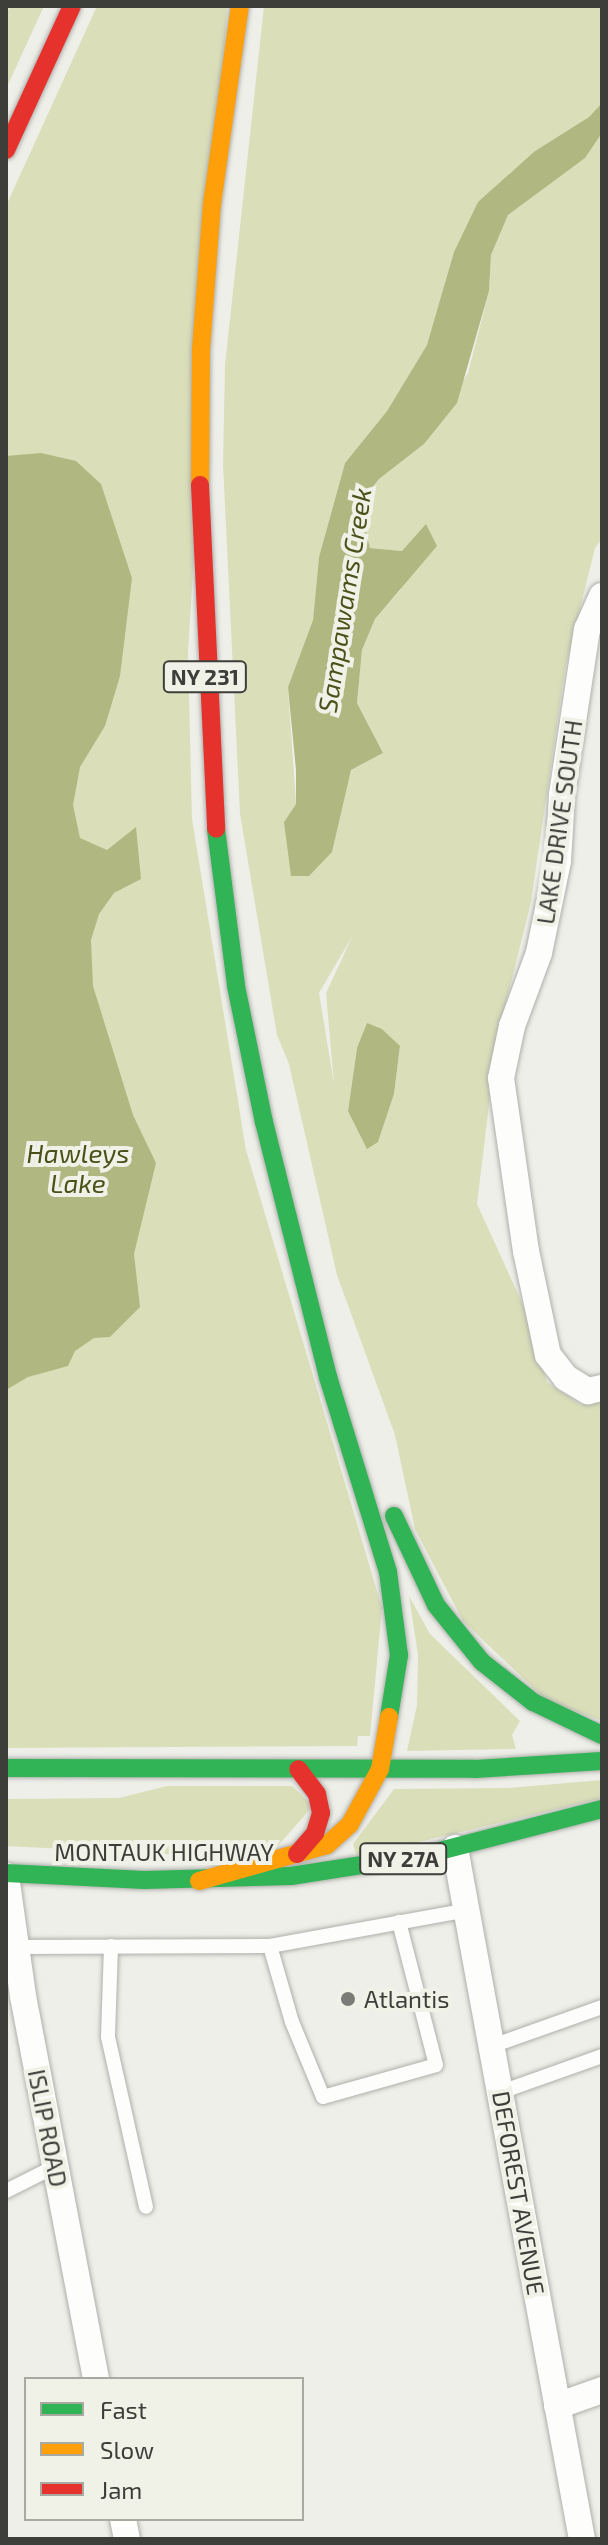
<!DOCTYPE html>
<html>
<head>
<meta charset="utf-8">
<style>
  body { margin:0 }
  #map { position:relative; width:608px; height:2545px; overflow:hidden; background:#efefea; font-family:"Exo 2",sans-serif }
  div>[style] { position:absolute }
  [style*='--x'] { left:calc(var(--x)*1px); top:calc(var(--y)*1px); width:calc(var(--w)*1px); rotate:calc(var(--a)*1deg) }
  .green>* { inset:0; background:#dadfb9 }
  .water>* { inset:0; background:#b1b781 }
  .roads { filter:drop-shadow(0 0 2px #afafab) drop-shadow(0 0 2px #afafab) }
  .lane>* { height:14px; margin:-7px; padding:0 7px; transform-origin:7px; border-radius:7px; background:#fdfdfc }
  .street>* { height:26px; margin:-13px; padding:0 13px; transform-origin:13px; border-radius:13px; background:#fdfdfc }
  .fast>* { height:18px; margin:-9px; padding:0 9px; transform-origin:9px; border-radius:9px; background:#30b455 }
  .slow>* { height:18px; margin:-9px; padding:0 9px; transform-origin:9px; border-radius:9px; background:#ff9f0a }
  .jam>* { height:18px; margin:-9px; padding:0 9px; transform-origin:9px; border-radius:9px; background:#e5322d }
  .dots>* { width:22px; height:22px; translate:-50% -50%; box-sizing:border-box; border:4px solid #f0f2e7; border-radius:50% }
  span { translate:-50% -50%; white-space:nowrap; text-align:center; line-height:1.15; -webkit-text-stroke:8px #f0f2e7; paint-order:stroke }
  .shield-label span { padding:2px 6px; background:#f0f2e7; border:2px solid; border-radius:6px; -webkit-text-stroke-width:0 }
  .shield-label { font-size:22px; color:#3d3e39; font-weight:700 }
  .street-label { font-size:24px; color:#3d3e39 }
  .poi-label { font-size:24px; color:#3d3e39 }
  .left { translate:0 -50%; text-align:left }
  .water-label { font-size:26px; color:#4b5119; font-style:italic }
  .frame { position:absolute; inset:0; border:8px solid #3d3e39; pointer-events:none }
  .legend { position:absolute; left:24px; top:2377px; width:280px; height:144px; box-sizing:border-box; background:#f0f2e7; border:2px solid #a8aaa1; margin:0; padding:10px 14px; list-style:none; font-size:24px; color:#3d3e39 }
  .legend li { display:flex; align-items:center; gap:16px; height:40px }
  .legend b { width:40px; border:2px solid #a8aaa1 }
</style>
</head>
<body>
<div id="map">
  <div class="green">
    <i style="clip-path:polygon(10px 6px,44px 6px,6px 89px,6px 14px)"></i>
    <i style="clip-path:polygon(97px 6px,227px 6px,188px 653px,192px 819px,246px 1150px,382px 1608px,370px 1736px,358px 1736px,357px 1746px,6px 1748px,6px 206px)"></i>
    <i style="clip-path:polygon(evenodd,264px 6px,602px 6px,602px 103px,589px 117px,535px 151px,439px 309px,427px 345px,387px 411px,345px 463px,319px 557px,313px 620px,288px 687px,296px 804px,284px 822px,340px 807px,351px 770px,383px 753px,357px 703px,362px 650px,375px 619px,401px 589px,402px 551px,370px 548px,359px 504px,379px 479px,424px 444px,468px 373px,489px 291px,491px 255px,508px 215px,584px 158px,602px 133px,602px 539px,595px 548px,565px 669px,531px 902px,497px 1039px,477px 1204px,524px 1307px,547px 1382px,581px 1405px,602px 1399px,602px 1721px,546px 1700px,463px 1621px,415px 1529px,395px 1435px,337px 1275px,289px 1064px,277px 1035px,240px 814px,223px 464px,225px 365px,264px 6px,353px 935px,326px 993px,334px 1084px,319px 993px,353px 935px,264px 6px,382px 1029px,400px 1047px,394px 1094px,378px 1142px,348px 1111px,357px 1048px,382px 1029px)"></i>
    <i style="clip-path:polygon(409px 1596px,430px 1634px,520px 1721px,512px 1735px,516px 1749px,407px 1751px,417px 1705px,418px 1655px)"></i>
    <i style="clip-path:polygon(602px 1780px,602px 1798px,357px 1857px,353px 1844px,394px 1789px,508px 1788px)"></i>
    <i style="clip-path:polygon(167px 1786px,292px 1786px,313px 1806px,274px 1850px,166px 1854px,6px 1846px,6px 1799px,119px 1798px)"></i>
  </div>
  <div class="water">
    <i style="clip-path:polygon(602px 103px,602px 133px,585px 158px,508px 215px,491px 255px,489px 291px,457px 403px,424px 444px,379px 479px,359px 504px,370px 548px,402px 551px,426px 524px,437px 546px,375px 619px,362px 650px,357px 703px,383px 753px,351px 770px,332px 852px,309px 876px,291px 876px,284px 822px,296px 804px,296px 770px,288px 687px,313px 620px,319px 557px,345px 463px,387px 411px,427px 345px,454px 252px,478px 202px,535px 151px,589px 117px)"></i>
    <i style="clip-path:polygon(41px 453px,76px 461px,101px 484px,132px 578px,120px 676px,105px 726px,80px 767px,73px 805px,80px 838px,107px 850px,136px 827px,141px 879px,114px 893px,99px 914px,91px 940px,93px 986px,133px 1115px,156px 1163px,134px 1254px,140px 1307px,110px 1337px,94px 1338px,75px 1351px,68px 1366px,28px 1377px,6px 1390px,6px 456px)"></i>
    <i style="clip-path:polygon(367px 1023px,382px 1029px,400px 1046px,394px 1094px,378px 1142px,367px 1149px,348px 1111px,357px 1048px)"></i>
  </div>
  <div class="roads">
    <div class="lane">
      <i style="--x:111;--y:1946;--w:91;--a:91.9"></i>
      <i style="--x:108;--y:2037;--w:174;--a:77.4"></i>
      <i style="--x:270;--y:1946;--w:79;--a:73.9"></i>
      <i style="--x:292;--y:2022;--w:81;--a:67.5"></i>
      <i style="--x:323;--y:2097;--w:117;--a:-15.8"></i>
      <i style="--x:436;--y:2065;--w:148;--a:-104.5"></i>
      <i style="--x:15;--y:1947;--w:255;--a:-0.2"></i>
      <i style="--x:270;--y:1946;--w:202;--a:-10.3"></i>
      <i style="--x:492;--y:2046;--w:117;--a:-19.5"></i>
      <i style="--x:501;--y:2092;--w:107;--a:-19.6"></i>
      <i style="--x:6;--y:2191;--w:56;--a:-26.6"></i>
    </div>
    <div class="street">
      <i style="--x:602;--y:596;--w:36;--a:114"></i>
      <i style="--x:587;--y:629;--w:168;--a:98.6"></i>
      <i style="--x:562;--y:795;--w:66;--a:93.5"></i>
      <i style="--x:558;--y:861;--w:94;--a:101.7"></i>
      <i style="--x:539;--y:953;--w:78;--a:110.3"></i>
      <i style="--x:512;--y:1026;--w:53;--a:101.9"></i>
      <i style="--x:501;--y:1078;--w:175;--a:81.8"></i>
      <i style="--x:526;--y:1251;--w:106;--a:78.1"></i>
      <i style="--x:548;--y:1355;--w:29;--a:52"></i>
      <i style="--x:566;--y:1378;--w:26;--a:31"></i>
      <i style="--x:588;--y:1391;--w:14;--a:-12"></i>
      <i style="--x:455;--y:1848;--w:703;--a:79.59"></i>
      <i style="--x:6;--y:1876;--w:121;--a:81.9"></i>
      <i style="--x:23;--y:1996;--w:390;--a:79.2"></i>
      <i style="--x:557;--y:2406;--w:48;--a:-19.6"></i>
      <i style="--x:123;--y:2519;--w:20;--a:79"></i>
    </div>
    <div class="fast">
      <i style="--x:216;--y:829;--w:158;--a:82.7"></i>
      <i style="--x:236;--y:986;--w:139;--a:78.4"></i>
      <i style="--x:264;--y:1122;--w:263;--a:75.9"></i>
      <i style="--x:328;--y:1377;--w:204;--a:72.9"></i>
      <i style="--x:388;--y:1572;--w:84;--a:82.5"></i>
      <i style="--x:399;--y:1655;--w:63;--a:99.2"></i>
      <i style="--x:394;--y:1516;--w:98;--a:64.7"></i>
      <i style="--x:436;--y:1605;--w:73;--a:51.1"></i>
      <i style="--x:482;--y:1662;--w:65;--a:38.1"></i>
      <i style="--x:533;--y:1702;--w:76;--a:25.6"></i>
      <i style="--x:6;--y:1768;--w:469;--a:0.1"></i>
      <i style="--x:475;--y:1769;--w:127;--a:-3.6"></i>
      <i style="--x:6;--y:1873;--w:138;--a:2.9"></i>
      <i style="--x:144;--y:1880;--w:147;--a:-1.6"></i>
      <i style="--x:291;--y:1876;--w:131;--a:-8.8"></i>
      <i style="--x:420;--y:1856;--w:188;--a:-14.5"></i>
    </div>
    <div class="slow">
      <i style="--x:200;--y:485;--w:136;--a:-89.6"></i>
      <i style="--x:201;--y:349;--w:145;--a:-85.7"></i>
      <i style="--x:212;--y:204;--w:200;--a:-82"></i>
      <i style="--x:199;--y:1881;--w:133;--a:-15.7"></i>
      <i style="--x:327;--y:1845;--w:31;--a:-42"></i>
      <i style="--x:350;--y:1824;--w:63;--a:-61.4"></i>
      <i style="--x:380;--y:1769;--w:53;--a:-80.2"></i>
    </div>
    <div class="jam">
      <i style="--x:6;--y:150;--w:158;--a:-65.4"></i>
      <i style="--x:200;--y:485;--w:344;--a:87.3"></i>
      <i style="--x:297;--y:1854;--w:28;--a:-49"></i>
      <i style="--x:315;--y:1833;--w:21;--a:-73"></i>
      <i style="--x:321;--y:1813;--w:19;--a:-102"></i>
      <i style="--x:317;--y:1794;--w:31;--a:-127"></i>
    </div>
  </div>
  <div class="dots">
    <i style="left:348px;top:1999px;background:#7b7c77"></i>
  </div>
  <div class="shield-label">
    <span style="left:205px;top:677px">NY 231</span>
    <span style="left:403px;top:1859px">NY 27A</span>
  </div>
  <div class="street-label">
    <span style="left:559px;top:822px;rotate:-82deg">LAKE DRIVE SOUTH</span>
    <span style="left:164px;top:1852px">MONTAUK HIGHWAY</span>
    <span style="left:48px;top:2128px;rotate:79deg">ISLIP ROAD</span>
    <span style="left:519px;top:2193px;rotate:80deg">DEFOREST AVENUE</span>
  </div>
  <div class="poi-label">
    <span class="left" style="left:364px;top:1999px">Atlantis</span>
  </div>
  <div class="water-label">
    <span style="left:344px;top:600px;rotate:-81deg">Sampawams Creek</span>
    <span style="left:78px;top:1168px">Hawleys<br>Lake</span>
  </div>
  <div class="frame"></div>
  <ul class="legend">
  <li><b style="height:10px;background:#30b455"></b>Fast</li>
  <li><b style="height:10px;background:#ff9f0a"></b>Slow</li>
  <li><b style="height:10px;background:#e5322d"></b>Jam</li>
  </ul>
</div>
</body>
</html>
